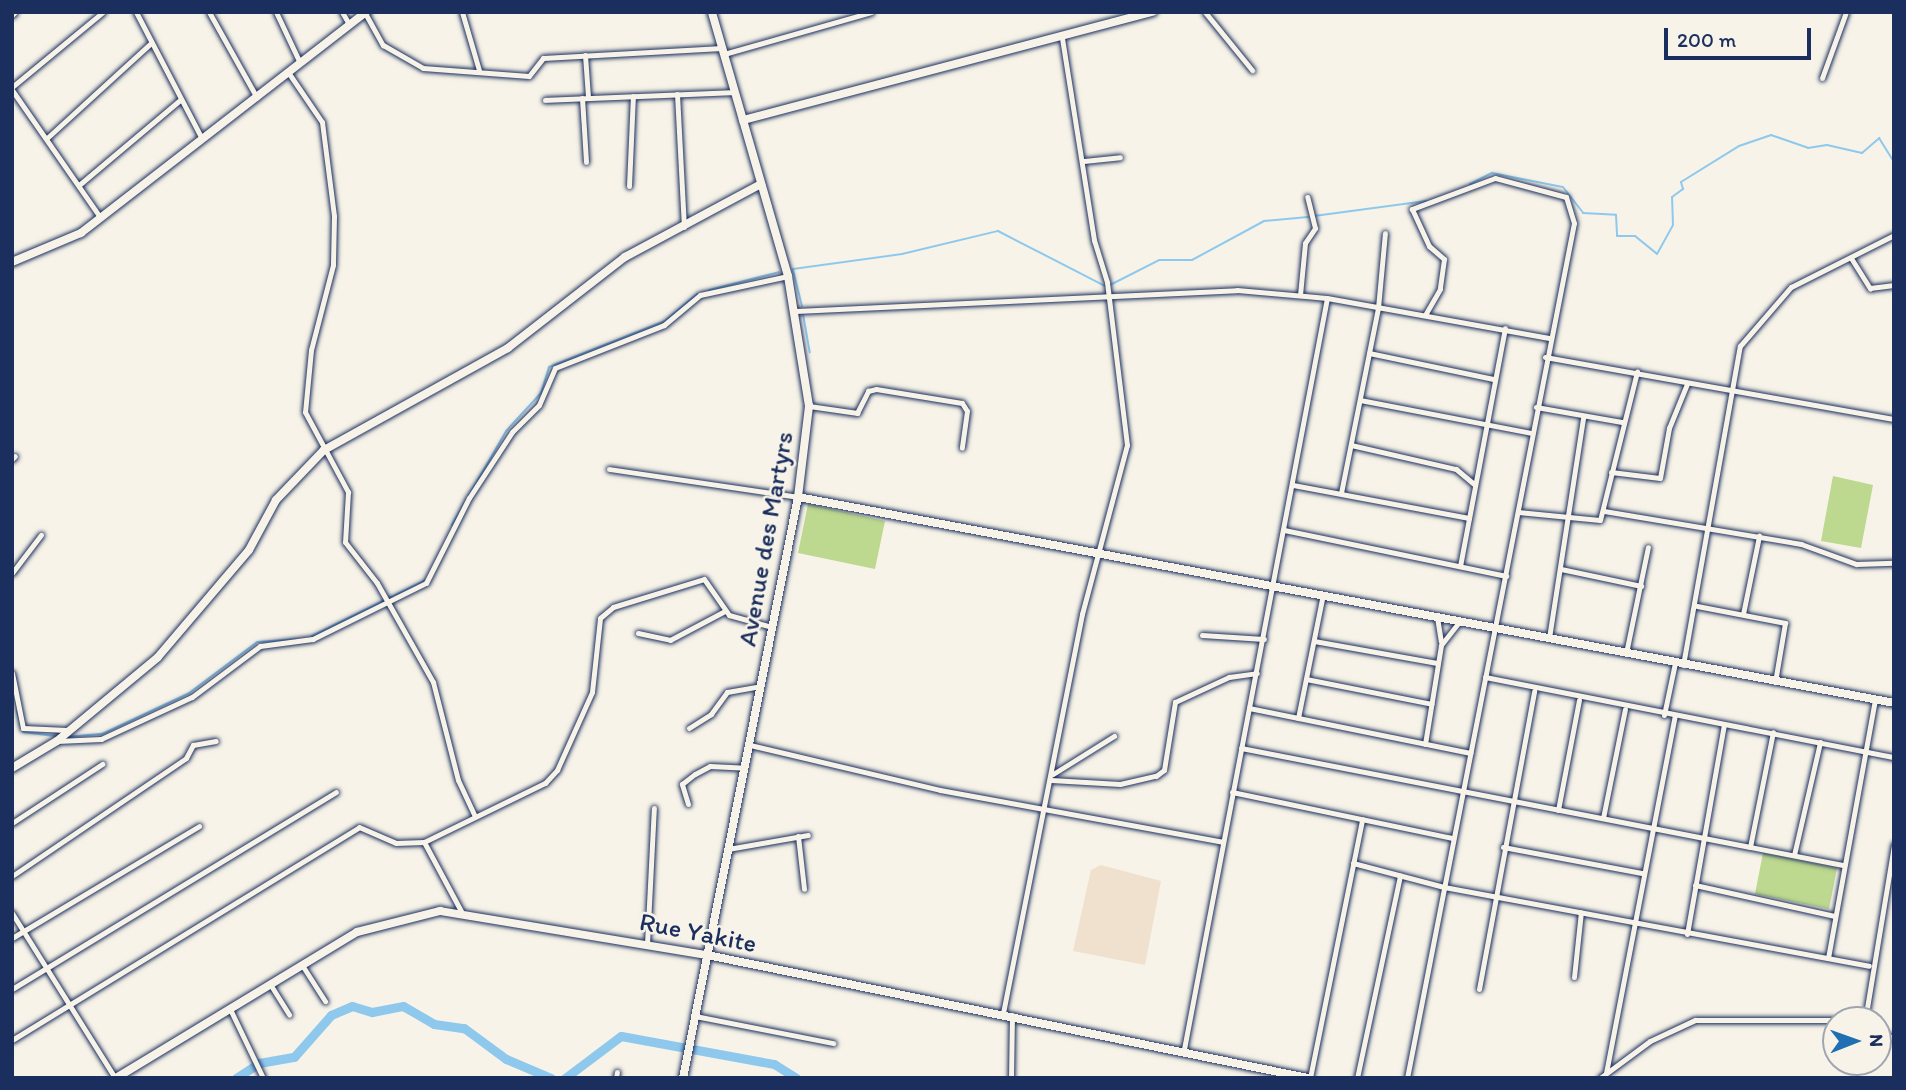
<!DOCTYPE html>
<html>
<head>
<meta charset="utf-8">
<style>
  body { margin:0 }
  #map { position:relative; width:1906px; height:1090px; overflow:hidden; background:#f7f3e8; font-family:Itim,sans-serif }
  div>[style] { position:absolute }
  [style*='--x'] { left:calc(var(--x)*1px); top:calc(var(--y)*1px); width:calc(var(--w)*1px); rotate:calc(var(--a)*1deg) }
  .built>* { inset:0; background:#efe1cd }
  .green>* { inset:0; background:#bdd88f }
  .stream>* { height:2px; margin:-1px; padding:0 1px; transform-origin:1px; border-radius:1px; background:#8ec9ed }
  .river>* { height:9px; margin:-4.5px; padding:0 4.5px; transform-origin:4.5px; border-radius:4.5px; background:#8ec9ed }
  .roads { filter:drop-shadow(0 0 2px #1b2f5e) drop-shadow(0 0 2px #1b2f5e) }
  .street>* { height:5px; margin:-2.5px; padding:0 2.5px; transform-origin:2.5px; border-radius:2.5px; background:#f7f3e8 }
  .secondary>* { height:8px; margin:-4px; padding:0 4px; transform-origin:4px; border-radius:4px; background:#f7f3e8 }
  span { translate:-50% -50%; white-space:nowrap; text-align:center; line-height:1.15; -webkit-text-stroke:5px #f7f3e8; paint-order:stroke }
  .street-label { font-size:26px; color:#1b2f5e }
  .frame { position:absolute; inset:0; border:14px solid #1b2f5e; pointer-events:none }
  .north { position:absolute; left:1822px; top:1006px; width:70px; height:70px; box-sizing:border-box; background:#f7f3e8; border:2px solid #9fa5b1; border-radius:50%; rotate:89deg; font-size:19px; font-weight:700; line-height:28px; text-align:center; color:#1b2f5e }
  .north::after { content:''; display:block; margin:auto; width:24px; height:32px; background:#1f6fb2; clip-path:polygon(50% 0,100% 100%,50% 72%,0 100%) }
  .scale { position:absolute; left:1664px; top:28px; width:147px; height:32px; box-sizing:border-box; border:4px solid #1b2f5e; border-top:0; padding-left:9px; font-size:21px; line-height:24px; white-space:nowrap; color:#1b2f5e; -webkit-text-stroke:5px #f7f3e8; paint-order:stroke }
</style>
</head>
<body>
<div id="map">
  <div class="built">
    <i style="clip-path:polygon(1101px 865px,1161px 881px,1145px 965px,1073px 951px,1091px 870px)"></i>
  </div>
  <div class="green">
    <i style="clip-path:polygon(1833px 476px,1873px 485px,1861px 548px,1821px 541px)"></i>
    <i style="clip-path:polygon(808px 504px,885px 521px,875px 569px,798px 553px)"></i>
    <i style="clip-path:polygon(1763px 853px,1837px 868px,1829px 909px,1755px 894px)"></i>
  </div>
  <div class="stream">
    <i style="--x:1470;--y:184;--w:25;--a:-27"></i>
    <i style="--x:1492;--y:173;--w:72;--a:11.2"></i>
    <i style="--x:1563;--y:187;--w:33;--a:52"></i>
    <i style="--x:1583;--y:213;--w:33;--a:3"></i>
    <i style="--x:1616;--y:215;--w:21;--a:87"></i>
    <i style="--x:1617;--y:236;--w:18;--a:0"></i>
    <i style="--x:1635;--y:236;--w:28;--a:39"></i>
    <i style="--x:1657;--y:254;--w:33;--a:-61"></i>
    <i style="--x:1673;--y:225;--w:28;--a:-92"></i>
    <i style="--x:1672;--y:197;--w:14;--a:-36"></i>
    <i style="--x:1683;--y:189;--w:7;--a:-106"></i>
    <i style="--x:1681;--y:182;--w:68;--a:-31.8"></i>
    <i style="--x:1739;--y:146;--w:34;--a:-19"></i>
    <i style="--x:1771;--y:135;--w:39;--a:19"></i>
    <i style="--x:1808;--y:148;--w:19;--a:-9"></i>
    <i style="--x:1827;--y:145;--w:36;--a:13"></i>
    <i style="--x:1862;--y:153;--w:23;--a:-41"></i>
    <i style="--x:1879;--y:138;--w:28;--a:58"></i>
    <i style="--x:1314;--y:216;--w:113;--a:-7.6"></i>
    <i style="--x:1110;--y:285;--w:55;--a:-27"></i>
    <i style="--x:1159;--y:260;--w:33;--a:0"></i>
    <i style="--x:1192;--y:260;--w:82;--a:-28.4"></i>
    <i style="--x:1264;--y:221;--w:44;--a:-5.2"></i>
    <i style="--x:709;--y:290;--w:72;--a:-14.4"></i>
    <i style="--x:802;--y:306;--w:38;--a:-104"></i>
    <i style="--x:793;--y:269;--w:110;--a:-7.8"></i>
    <i style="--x:902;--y:254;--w:99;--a:-13.5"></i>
    <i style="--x:998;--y:231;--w:120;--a:27.2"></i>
    <i style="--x:803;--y:314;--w:39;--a:80"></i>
    <i style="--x:452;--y:525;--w:108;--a:-60.1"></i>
    <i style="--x:506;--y:431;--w:52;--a:-47.4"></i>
    <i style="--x:541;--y:393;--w:27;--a:-73"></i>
    <i style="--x:549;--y:367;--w:125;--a:-21.6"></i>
    <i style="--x:665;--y:321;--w:42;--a:-40.2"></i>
    <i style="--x:312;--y:636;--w:127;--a:-26.2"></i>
    <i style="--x:17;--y:711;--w:22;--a:74"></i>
    <i style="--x:23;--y:732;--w:34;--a:7"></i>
    <i style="--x:66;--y:737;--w:36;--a:-5"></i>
    <i style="--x:102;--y:734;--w:96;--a:-25.2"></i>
    <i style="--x:189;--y:693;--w:85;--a:-36.9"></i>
    <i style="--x:257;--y:642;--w:39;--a:-4"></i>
  </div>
  <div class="river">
    <i style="--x:236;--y:1078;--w:27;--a:-33"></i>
    <i style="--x:259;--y:1063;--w:36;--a:-10"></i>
    <i style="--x:294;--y:1057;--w:56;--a:-48.6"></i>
    <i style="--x:331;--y:1015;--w:23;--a:-23"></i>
    <i style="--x:352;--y:1006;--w:21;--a:17"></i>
    <i style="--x:372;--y:1012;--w:32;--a:-11"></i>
    <i style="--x:403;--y:1006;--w:36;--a:30"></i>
    <i style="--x:434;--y:1024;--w:30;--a:8"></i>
    <i style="--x:464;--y:1028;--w:52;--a:36.4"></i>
    <i style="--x:506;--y:1059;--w:49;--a:22.9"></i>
    <i style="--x:565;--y:1078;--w:70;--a:-36.9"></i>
    <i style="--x:621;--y:1036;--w:156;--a:10.4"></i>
    <i style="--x:774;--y:1064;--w:26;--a:32"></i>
  </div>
  <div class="roads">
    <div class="street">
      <i style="--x:136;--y:12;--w:143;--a:62.5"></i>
      <i style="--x:209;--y:12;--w:98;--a:60.8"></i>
      <i style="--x:276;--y:12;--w:56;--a:64.8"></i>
      <i style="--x:342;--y:12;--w:14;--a:60"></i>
      <i style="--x:462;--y:12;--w:60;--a:73.7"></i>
      <i style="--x:1205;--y:12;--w:75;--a:51"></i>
      <i style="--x:365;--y:13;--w:37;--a:61"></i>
      <i style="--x:383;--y:45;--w:46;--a:29.9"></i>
      <i style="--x:423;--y:68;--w:106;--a:4.3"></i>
      <i style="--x:529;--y:76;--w:23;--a:-52"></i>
      <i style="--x:543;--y:58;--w:179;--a:-3.2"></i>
      <i style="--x:12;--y:15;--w:4;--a:-45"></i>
      <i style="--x:724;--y:54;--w:153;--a:-15.9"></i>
      <i style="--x:585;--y:55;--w:42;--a:85.9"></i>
      <i style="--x:290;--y:75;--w:57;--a:55.8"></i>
      <i style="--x:322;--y:122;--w:95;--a:82.7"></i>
      <i style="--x:334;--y:216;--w:49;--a:91.2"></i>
      <i style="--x:333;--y:265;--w:88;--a:104.5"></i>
      <i style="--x:311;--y:350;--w:62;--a:95.5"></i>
      <i style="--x:305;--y:412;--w:91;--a:61.7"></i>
      <i style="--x:348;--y:492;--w:50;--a:93.4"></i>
      <i style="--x:345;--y:542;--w:52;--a:52"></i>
      <i style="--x:377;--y:583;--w:114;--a:60.5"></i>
      <i style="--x:433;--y:682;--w:101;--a:75.7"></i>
      <i style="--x:458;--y:780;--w:40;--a:65"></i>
      <i style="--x:1822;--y:78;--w:70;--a:-70"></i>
      <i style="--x:12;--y:87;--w:118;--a:-39.5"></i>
      <i style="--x:12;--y:90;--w:151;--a:55.3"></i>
      <i style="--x:677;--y:94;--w:133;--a:87"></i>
      <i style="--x:582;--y:98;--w:64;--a:86.4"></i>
      <i style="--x:545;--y:100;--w:189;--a:-2.4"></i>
      <i style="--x:47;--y:138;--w:141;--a:-42.4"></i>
      <i style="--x:1084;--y:161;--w:36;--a:-6"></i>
      <i style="--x:79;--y:185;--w:132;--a:-40.1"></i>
      <i style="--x:629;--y:186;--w:90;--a:-87.5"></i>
      <i style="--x:1851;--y:258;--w:36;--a:58"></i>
      <i style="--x:1870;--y:288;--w:24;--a:-7"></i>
      <i style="--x:1300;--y:295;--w:52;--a:-84.5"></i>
      <i style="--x:1305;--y:243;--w:18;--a:-56"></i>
      <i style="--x:1315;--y:228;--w:32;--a:-104"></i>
      <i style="--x:796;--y:311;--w:441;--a:-2.7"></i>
      <i style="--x:1237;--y:290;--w:90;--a:5.1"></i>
      <i style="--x:1327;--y:298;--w:227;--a:10.2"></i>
      <i style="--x:1369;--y:353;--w:127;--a:11.8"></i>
      <i style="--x:1545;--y:357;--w:354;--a:10.1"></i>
      <i style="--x:1360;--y:400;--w:174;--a:10.9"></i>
      <i style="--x:809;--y:406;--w:49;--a:8.3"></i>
      <i style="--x:857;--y:413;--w:25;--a:-63"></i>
      <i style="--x:868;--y:391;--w:8;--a:-14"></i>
      <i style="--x:876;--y:389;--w:87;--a:9.2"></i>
      <i style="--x:962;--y:403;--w:9;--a:58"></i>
      <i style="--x:967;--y:411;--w:37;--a:98"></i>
      <i style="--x:1536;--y:407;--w:87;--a:9.9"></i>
      <i style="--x:1351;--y:445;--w:108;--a:12.9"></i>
      <i style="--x:1456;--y:469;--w:23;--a:40"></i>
      <i style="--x:12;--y:459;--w:4;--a:-45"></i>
      <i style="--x:609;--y:469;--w:191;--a:8.4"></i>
      <i style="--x:1611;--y:472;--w:49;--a:7"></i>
      <i style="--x:1660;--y:478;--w:51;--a:-79.8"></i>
      <i style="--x:1669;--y:428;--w:48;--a:-67.8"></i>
      <i style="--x:1293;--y:485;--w:179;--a:10.6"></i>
      <i style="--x:1341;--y:493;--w:189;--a:-78.7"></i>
      <i style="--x:1378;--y:308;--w:75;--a:-84.7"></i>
      <i style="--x:1604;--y:511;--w:200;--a:9.5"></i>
      <i style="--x:1801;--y:544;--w:59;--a:20"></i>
      <i style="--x:1856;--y:564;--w:38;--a:-2"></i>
      <i style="--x:1518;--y:512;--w:82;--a:5.6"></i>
      <i style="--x:1600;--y:520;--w:153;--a:-76"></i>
      <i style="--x:1284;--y:530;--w:227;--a:11.7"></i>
      <i style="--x:1460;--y:566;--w:242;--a:-79.3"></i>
      <i style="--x:1561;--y:569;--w:82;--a:12"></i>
      <i style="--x:12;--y:573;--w:48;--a:-52.7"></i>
      <i style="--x:1697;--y:606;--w:90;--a:10.9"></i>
      <i style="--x:1785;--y:623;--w:60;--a:99.6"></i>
      <i style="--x:1743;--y:614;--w:80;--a:-78.4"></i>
      <i style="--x:1437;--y:617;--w:25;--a:81"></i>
      <i style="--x:638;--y:633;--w:33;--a:12"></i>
      <i style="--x:670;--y:640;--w:62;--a:-27.8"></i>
      <i style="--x:1202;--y:635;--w:62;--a:3.7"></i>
      <i style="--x:1549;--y:638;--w:223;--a:-81.2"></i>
      <i style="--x:1314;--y:641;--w:125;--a:10.1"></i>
      <i style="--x:1626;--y:653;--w:108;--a:-78.3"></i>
      <i style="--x:1683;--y:665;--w:324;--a:-79.9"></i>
      <i style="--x:1740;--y:346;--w:78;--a:-49.2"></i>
      <i style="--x:1791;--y:287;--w:115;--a:-26.8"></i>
      <i style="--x:12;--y:673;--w:56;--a:78.7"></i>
      <i style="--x:23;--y:728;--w:44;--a:2.6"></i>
      <i style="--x:1485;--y:677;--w:417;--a:11.1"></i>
      <i style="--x:1306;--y:679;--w:128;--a:11.2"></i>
      <i style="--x:1249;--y:708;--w:226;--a:11.5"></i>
      <i style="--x:1664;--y:715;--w:53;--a:-78.1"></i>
      <i style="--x:1298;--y:718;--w:126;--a:-78.6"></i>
      <i style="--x:689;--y:728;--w:26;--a:-32"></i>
      <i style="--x:711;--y:714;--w:27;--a:-54"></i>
      <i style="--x:727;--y:692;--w:34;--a:-10"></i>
      <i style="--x:57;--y:741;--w:44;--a:-2.6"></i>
      <i style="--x:101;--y:739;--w:100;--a:-24.8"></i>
      <i style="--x:192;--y:697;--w:85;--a:-36.9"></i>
      <i style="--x:260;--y:646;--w:53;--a:-7.5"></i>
      <i style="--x:313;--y:639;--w:126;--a:-26.4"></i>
      <i style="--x:426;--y:583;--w:95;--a:-63.2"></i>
      <i style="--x:469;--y:498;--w:79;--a:-56.9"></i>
      <i style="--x:512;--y:432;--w:38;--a:-45"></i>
      <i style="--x:539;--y:405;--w:40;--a:-66.6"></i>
      <i style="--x:555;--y:368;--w:117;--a:-21.5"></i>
      <i style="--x:664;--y:325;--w:47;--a:-39.8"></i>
      <i style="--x:700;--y:295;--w:90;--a:-12.2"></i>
      <i style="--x:1425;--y:744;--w:100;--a:-80.8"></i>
      <i style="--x:1441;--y:645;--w:29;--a:-52"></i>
      <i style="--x:750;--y:745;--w:195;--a:13.3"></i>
      <i style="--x:940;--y:790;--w:287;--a:10.4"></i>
      <i style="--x:1241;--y:748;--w:613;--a:11"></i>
      <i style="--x:1053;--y:774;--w:72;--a:-31.9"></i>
      <i style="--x:1051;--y:780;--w:69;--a:3.3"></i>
      <i style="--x:1120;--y:784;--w:37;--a:-13"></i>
      <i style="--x:1156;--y:776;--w:10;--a:-37"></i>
      <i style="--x:1164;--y:770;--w:69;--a:-80.8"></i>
      <i style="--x:1175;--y:702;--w:60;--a:-24.8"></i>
      <i style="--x:1229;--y:677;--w:28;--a:-8"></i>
      <i style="--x:1232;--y:792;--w:226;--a:11.8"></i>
      <i style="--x:688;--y:804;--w:21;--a:-107"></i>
      <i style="--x:682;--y:784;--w:16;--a:-38"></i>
      <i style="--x:695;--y:774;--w:17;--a:-28"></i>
      <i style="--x:710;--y:766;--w:35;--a:3"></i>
      <i style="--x:1558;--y:810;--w:112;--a:-79.2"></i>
      <i style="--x:1603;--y:818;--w:111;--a:-78.6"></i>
      <i style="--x:12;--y:823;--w:108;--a:-33.2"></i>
      <i style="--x:798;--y:836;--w:53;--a:83.5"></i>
      <i style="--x:424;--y:842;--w:78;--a:61.8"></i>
      <i style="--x:1503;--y:847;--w:141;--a:10.6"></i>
      <i style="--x:1750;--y:847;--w:117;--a:-78.7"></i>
      <i style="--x:728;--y:849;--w:81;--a:-9.9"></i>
      <i style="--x:1794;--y:855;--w:116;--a:-77"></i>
      <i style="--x:1353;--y:863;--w:94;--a:14.8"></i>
      <i style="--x:1444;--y:887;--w:432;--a:10.5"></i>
      <i style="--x:12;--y:876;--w:210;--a:-34.1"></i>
      <i style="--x:186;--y:758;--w:15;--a:-62"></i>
      <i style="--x:193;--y:745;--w:23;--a:-10"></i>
      <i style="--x:1695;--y:885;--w:143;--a:12.5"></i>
      <i style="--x:12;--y:913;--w:195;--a:58"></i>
      <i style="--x:1687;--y:934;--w:212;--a:-80"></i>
      <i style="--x:12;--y:938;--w:218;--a:-30.9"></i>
      <i style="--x:647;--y:944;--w:136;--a:-87.1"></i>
      <i style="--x:1828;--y:958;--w:262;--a:-79.7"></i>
      <i style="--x:302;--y:965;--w:43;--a:57.4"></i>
      <i style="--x:1574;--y:977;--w:65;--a:-83.9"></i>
      <i style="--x:270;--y:984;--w:36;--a:58"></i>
      <i style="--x:12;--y:989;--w:379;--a:-31.3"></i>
      <i style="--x:1479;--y:989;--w:303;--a:-79.5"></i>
      <i style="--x:230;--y:1009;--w:76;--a:64.4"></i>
      <i style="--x:1003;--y:1013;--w:407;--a:-78.8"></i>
      <i style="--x:1082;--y:614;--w:175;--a:-75.1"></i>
      <i style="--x:1127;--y:445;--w:164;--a:-97"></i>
      <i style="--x:1107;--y:282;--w:44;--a:-107.2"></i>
      <i style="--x:1094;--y:240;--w:206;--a:-99"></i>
      <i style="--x:695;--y:1016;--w:141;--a:11.1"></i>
      <i style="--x:1865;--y:1020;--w:178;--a:-80.6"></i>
      <i style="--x:1878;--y:1030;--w:18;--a:29"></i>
      <i style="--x:12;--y:1040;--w:407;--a:-31.5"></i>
      <i style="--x:359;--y:827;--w:40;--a:23.4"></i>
      <i style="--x:396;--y:843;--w:28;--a:-2"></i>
      <i style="--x:424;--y:842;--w:135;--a:-26"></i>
      <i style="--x:545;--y:783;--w:18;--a:-47"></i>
      <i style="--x:557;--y:770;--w:85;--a:-65.8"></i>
      <i style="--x:592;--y:692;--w:74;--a:-83.8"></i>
      <i style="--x:600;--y:618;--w:17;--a:-40"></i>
      <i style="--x:613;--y:607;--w:95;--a:-17.1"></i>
      <i style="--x:704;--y:579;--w:44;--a:55.2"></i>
      <i style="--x:729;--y:615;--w:45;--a:15.6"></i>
      <i style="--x:1184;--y:1049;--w:764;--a:-79.22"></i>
      <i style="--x:1606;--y:1073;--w:364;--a:-79.1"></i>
      <i style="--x:616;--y:1078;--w:6;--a:-81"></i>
      <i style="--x:1011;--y:1078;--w:63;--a:-89.1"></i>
      <i style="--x:1310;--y:1078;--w:264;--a:-78.6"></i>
      <i style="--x:1357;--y:1078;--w:207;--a:-78"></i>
      <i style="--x:1407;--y:1078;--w:871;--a:-78.95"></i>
      <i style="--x:1574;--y:223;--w:27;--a:-107"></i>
      <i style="--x:1566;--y:197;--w:73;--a:-165"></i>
      <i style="--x:1495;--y:178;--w:89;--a:159.5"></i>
      <i style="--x:1412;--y:209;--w:41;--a:65.3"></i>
      <i style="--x:1429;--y:246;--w:20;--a:41"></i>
      <i style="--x:1444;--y:259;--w:30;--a:98"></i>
      <i style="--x:1440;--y:289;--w:30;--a:120"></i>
      <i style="--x:1600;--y:1078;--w:62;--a:-36.5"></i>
      <i style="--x:1650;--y:1041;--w:50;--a:-25"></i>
      <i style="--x:1695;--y:1020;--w:144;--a:0"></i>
    </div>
    <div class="secondary">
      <i style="--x:743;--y:120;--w:424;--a:-14.8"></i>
      <i style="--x:12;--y:262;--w:75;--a:-22.8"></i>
      <i style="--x:81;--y:233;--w:361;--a:-37.8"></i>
      <i style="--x:798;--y:497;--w:1115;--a:10.64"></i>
      <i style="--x:12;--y:768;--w:52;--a:-31"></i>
      <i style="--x:57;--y:741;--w:131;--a:-39.7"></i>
      <i style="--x:158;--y:657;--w:140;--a:-49.6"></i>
      <i style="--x:249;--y:550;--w:57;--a:-61.6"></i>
      <i style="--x:276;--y:500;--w:69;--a:-46.2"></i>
      <i style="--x:324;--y:450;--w:210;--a:-29"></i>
      <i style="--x:508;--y:348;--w:148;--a:-37.9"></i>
      <i style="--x:625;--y:257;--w:154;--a:-28.2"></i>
      <i style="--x:116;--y:1078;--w:282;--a:-31.2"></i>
      <i style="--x:357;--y:932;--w:86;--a:-14.2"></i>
      <i style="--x:440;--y:911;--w:271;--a:9.4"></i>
      <i style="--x:707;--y:955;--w:613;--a:11.57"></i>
      <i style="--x:683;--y:1078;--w:592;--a:-78.8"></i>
      <i style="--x:798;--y:497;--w:92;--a:-83.1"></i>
      <i style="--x:809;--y:406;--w:132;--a:-99.2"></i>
      <i style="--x:788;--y:276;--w:275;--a:-106.1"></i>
    </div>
  </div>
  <div class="street-label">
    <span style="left:766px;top:539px;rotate:-80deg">Avenue des Martyrs</span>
    <span style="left:698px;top:933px;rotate:11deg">Rue Yakite</span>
  </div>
  <div class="frame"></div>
  <div class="north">N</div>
  <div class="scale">200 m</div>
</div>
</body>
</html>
